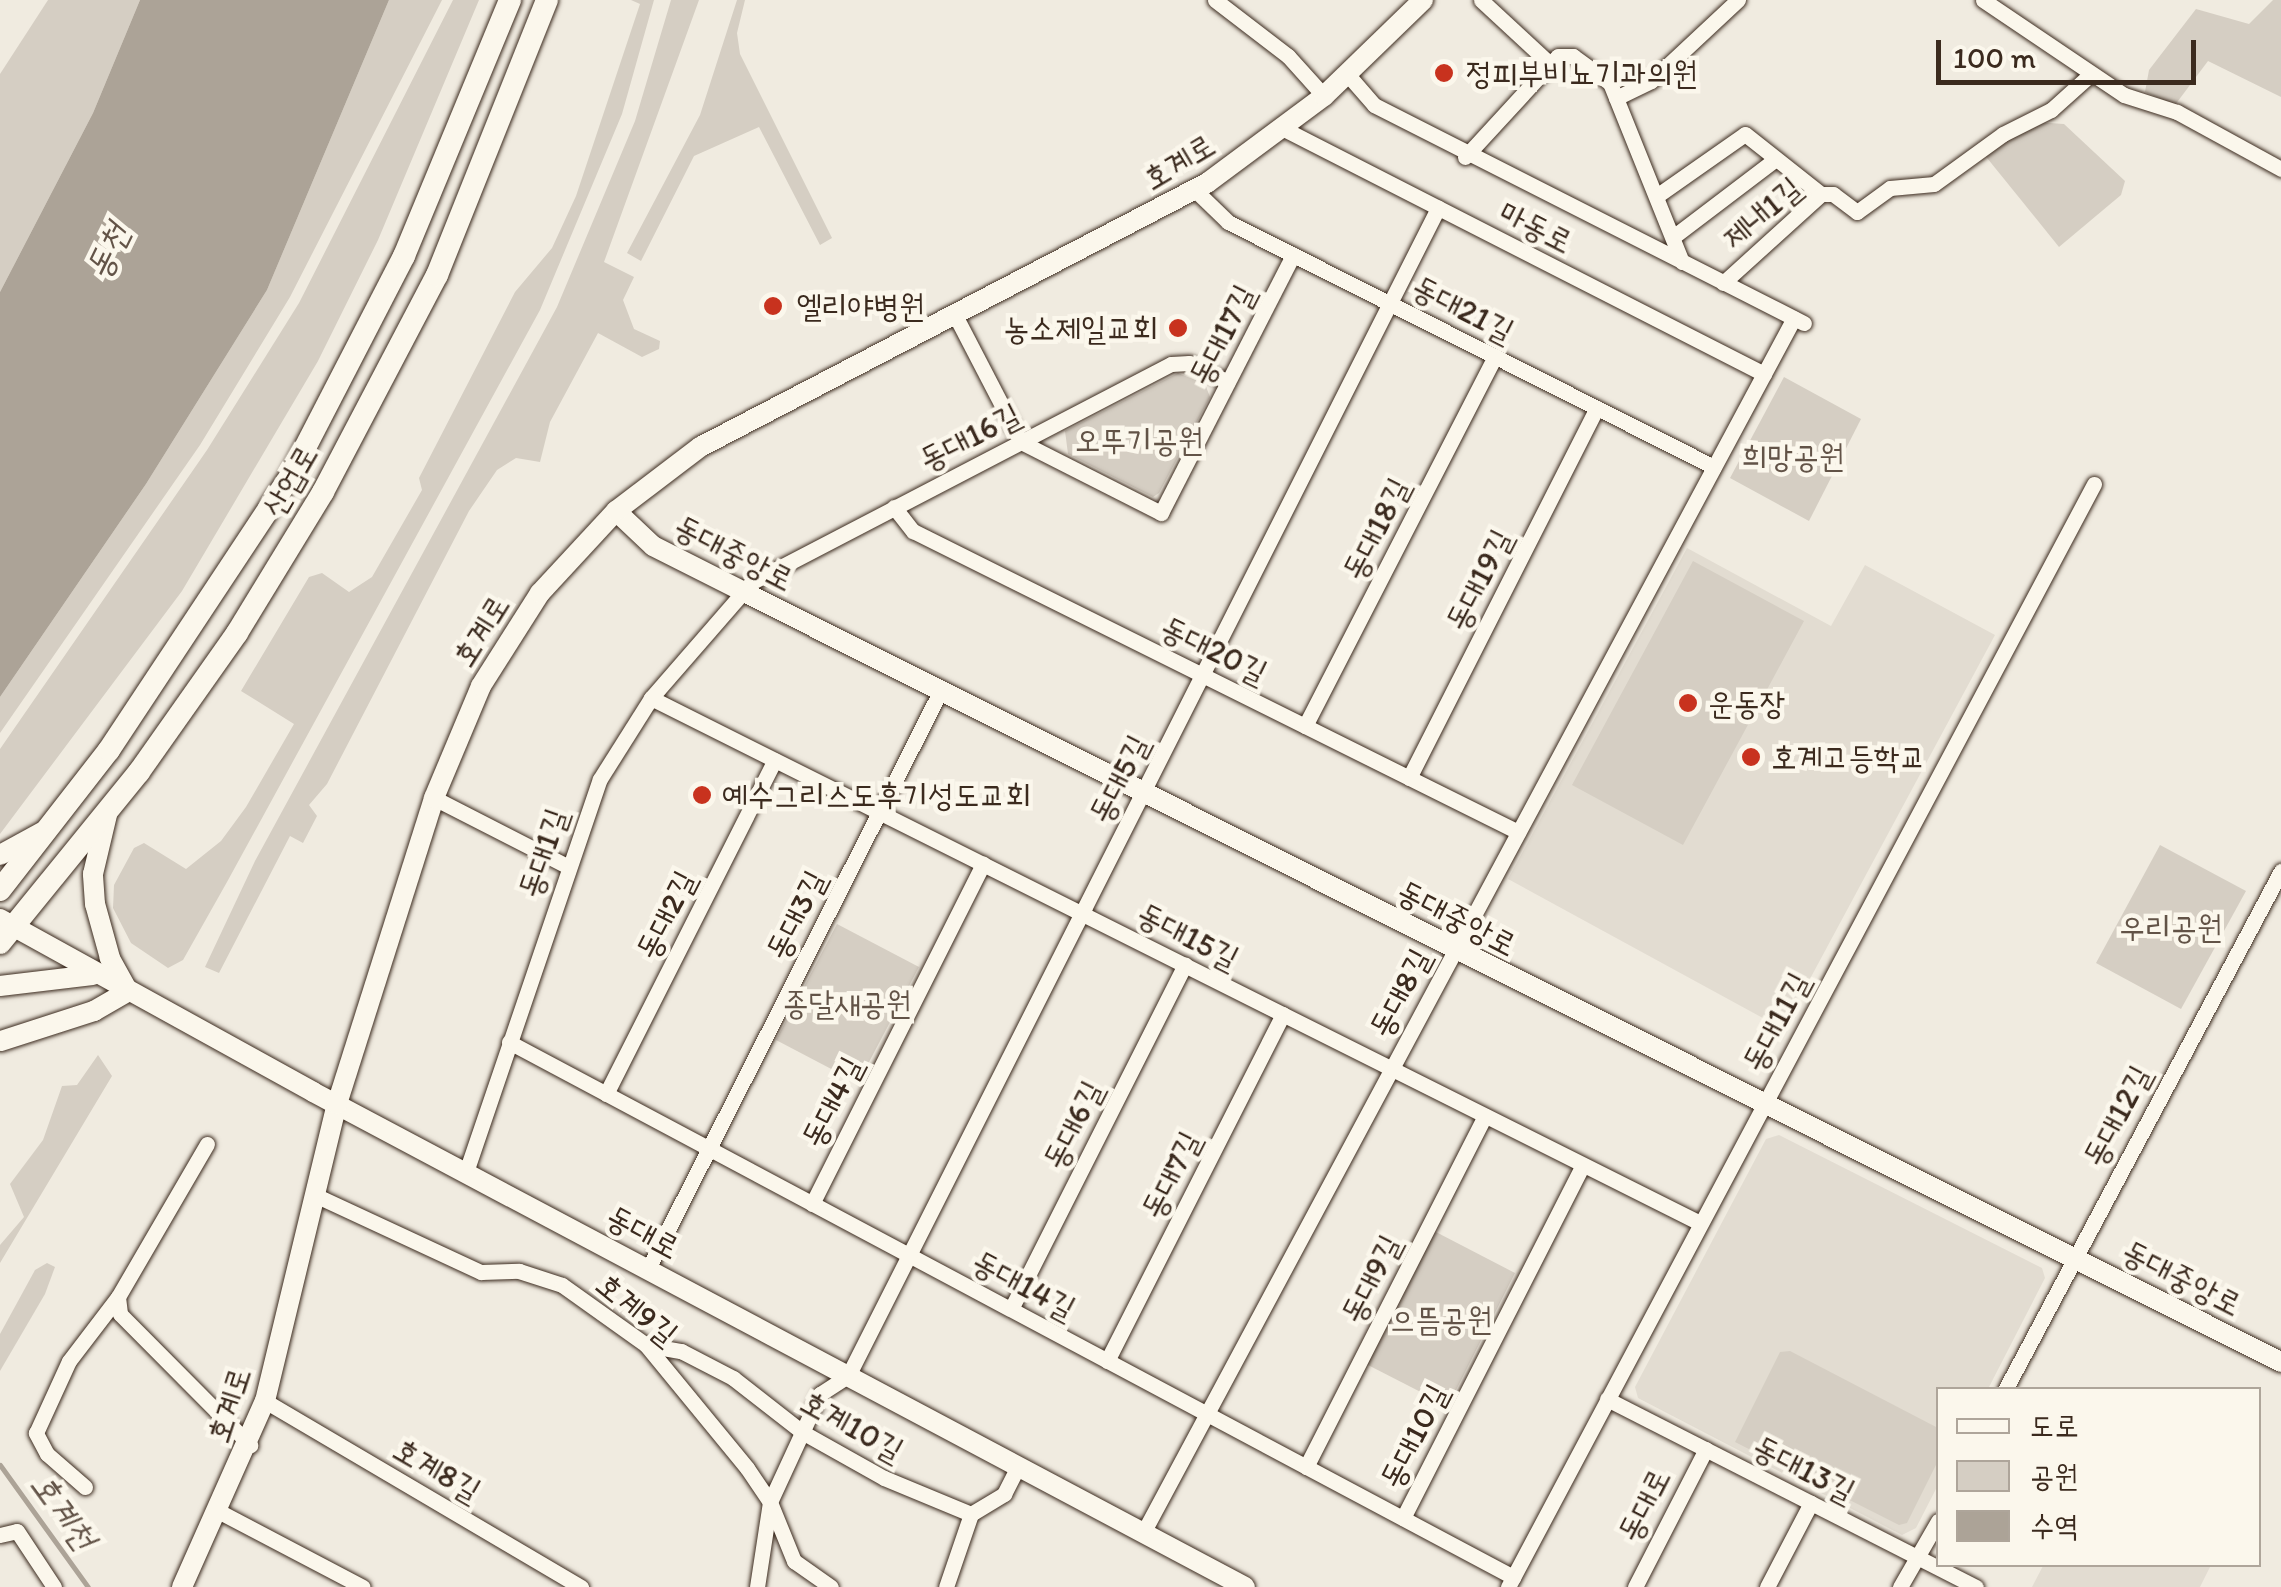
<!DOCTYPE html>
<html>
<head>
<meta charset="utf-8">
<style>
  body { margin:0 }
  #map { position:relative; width:2281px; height:1587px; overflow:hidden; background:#f0ebe0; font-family:Itim,"Poor Story",sans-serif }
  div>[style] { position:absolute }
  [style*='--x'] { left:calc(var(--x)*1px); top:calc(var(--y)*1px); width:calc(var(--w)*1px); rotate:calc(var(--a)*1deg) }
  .built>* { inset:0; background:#e2dcd1 }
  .green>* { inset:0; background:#d5cec3 }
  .water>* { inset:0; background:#aca397 }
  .stream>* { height:5px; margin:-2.5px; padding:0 2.5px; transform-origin:2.5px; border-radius:2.5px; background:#aca397 }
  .roads { filter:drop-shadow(0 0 2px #3b2a1e) drop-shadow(0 0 2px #3b2a1e) }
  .minor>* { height:15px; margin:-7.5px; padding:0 7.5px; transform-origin:7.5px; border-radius:7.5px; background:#fbf7ec }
  .tertiary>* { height:20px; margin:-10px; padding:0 10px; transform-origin:10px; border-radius:10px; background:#fbf7ec }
  .secondary>* { height:22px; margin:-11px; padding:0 11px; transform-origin:11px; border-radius:11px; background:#fbf7ec }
  .dots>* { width:28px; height:28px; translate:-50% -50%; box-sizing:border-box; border:5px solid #fbf7ec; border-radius:50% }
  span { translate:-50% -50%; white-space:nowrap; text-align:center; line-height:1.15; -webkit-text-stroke:9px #fbf7ec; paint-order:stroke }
  .poi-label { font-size:32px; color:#3b2a1e }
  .left { translate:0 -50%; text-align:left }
  .right { translate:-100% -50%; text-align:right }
  .street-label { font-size:32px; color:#3b2a1e }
  .park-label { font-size:32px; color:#625347 }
  .water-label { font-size:35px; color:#635448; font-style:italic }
  .legend { position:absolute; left:1936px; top:1387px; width:325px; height:180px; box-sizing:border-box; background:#fbf7ec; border:2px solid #aea59a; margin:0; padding:12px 18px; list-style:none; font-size:30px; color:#3b2a1e }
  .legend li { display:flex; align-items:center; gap:20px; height:50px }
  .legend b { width:50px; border:2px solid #aea59a }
  .scale { position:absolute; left:1936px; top:40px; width:260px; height:45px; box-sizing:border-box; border:5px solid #3b2a1e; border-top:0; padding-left:12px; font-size:30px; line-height:35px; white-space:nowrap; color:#3b2a1e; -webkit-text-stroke:8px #fbf7ec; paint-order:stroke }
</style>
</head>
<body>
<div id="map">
  <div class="built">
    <i style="clip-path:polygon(1687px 548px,1831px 626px,1865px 565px,1995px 635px,1783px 1029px,1508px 879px)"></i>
    <i style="clip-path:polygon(1779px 1135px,2042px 1268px,2045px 1278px,1988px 1389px,1938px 1390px,1938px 1485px,1916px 1528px,1902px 1535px,1638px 1398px,1635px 1387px,1766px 1139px)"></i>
    <i style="clip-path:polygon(2044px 1564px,2211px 1564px,2211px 1565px,2200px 1587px,2032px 1587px)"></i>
  </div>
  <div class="green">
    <i style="clip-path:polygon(48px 0,140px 0,93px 113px,0 292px,0 74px)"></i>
    <i style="clip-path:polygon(389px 0,442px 0,290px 297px,200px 445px,0 733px,0 697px,146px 484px,267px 290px)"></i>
    <i style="clip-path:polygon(453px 0,479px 0,378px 240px,318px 361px,182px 591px,0 834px,0 749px,207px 450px,299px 303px)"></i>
    <i style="clip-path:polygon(631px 0,654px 0,622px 114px,540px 310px,227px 882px,183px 960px,168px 968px,131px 943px,113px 908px,114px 885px,134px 848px,144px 843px,186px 869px,221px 841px,246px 807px,294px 724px,241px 691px,309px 577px,322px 573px,349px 592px,372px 577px,422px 490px,419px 478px,515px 292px,552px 248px,576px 196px,640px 4px)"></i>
    <i style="clip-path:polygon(671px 0,699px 0,604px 262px,634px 277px,623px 300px,634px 329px,660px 341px,659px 349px,642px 357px,598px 333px,550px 422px,540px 462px,516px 458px,497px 470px,469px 511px,327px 784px,309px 805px,317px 816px,303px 843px,290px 836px,219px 973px,205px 967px,255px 861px,557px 307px,635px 121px)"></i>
    <i style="clip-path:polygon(737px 0,745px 0,737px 33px,740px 54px,832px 238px,820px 245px,759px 127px,694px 156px,641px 261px,627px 253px,700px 115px)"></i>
    <i style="clip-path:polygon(2273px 0,2281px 0,2281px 97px,2208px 61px,2175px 105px,2145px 92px,2149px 70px,2196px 9px,2249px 24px)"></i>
    <i style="clip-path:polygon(2036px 122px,2064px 124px,2125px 181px,2121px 195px,2059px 247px,1983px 153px)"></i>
    <i style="clip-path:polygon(1178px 373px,1205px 384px,1210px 397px,1159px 493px,1153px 497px,1068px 454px,1065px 431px)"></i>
    <i style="clip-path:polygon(1784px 377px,1861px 419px,1809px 521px,1730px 478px)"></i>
    <i style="clip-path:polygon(1693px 561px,1804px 621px,1683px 845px,1572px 785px)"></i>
    <i style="clip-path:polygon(2160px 845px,2246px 891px,2181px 1009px,2096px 963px)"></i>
    <i style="clip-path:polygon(837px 924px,919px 967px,858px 1083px,776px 1040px)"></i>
    <i style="clip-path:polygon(98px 1055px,112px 1076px,0 1263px,0 1245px,24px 1217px,10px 1184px,43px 1140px,62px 1086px,77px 1085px)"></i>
    <i style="clip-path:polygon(1434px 1231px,1515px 1273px,1448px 1406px,1366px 1364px)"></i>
    <i style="clip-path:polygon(47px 1263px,55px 1267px,45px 1294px,0 1371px,0 1334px,35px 1270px)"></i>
    <i style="clip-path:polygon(1790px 1351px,1938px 1428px,1938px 1461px,1907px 1523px,1899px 1525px,1735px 1442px,1780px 1352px)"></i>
  </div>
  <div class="water">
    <i style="clip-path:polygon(140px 0,389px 0,267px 290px,146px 484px,0 697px,0 292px,93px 113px)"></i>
  </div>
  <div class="stream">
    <i style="--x:0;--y:1465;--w:150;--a:54.2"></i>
  </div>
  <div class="roads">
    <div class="minor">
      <i style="--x:1215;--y:0;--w:92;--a:37.5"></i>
      <i style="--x:1288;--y:56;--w:54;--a:48"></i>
      <i style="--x:1481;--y:0;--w:94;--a:42.8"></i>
      <i style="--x:1983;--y:0;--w:170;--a:34"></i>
      <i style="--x:2124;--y:95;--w:56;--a:17.8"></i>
      <i style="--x:2177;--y:112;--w:119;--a:28.7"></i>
      <i style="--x:1348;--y:75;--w:40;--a:49"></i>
      <i style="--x:1374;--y:105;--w:482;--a:26.9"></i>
      <i style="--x:1616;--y:98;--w:39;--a:-26"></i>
      <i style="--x:1651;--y:81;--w:119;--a:-43"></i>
      <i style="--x:1284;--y:129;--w:539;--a:27.04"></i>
      <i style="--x:1465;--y:157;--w:137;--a:-47.4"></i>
      <i style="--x:1558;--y:56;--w:15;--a:0"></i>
      <i style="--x:1573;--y:56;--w:46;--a:36.1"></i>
      <i style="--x:1610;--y:83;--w:193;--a:68.1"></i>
      <i style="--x:1195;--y:190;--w:46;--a:44.1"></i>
      <i style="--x:1228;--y:222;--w:544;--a:26.75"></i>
      <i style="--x:1658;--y:195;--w:106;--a:-35"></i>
      <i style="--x:1745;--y:134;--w:97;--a:38.3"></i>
      <i style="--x:1673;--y:237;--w:126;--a:-37.2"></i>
      <i style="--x:1723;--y:283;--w:132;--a:-42.2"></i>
      <i style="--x:1821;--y:194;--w:12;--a:0"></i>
      <i style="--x:1833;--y:194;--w:30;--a:37"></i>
      <i style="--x:1857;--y:212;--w:41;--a:-36"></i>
      <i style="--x:1890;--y:188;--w:44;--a:-5.2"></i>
      <i style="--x:1934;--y:184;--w:85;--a:-35.9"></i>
      <i style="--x:2003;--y:134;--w:54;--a:-26.6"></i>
      <i style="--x:2051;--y:110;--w:54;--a:-42"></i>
      <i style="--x:954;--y:313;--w:145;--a:62.6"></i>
      <i style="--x:1021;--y:442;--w:157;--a:26.9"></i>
      <i style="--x:1161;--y:513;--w:290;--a:-62.9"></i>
      <i style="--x:894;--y:507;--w:31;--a:52"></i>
      <i style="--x:913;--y:531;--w:676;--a:26.45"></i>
      <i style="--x:651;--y:698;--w:1173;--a:26.59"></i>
      <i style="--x:1305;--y:726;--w:416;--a:-62.8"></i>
      <i style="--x:1409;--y:778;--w:415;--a:-63.1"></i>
      <i style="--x:434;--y:798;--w:149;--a:27.1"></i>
      <i style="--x:509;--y:1042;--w:1138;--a:28.05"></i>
      <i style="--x:606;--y:1094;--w:374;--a:-63.2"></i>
      <i style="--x:207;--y:1144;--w:177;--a:120.2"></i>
      <i style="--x:118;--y:1297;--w:17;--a:83"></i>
      <i style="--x:120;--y:1314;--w:185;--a:45.2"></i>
      <i style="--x:466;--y:1172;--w:415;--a:-71.2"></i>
      <i style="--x:600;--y:779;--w:96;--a:-57.8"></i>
      <i style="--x:651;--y:698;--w:154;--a:-49"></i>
      <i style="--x:752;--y:582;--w:472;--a:-27.5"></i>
      <i style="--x:1171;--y:364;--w:18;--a:-3"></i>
      <i style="--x:1189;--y:363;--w:43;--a:26"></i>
      <i style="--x:317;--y:1196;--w:181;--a:24.9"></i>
      <i style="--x:481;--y:1272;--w:38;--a:-2"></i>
      <i style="--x:519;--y:1271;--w:45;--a:18"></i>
      <i style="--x:562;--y:1285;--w:103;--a:35.5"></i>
      <i style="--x:646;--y:1345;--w:159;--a:50.6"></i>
      <i style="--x:747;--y:1468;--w:41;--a:55.9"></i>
      <i style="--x:770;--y:1502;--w:64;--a:67.9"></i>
      <i style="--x:794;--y:1561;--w:45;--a:35.1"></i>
      <i style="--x:812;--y:1204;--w:381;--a:-63.3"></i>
      <i style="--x:648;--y:1269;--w:647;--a:-63.16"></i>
      <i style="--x:1011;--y:1309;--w:386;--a:-63.2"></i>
      <i style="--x:646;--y:1345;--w:36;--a:10"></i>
      <i style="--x:681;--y:1351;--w:59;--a:27.4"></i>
      <i style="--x:733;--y:1378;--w:88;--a:38"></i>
      <i style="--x:802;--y:1432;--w:94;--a:29.3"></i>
      <i style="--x:884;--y:1478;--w:94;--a:22.5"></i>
      <i style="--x:971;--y:1514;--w:77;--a:108.9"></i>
      <i style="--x:1107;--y:1361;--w:389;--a:-63.1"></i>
      <i style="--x:2005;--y:1390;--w:588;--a:-62"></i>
      <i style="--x:1607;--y:1399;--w:414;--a:27"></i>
      <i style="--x:265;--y:1401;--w:367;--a:30.5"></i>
      <i style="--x:1306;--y:1467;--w:394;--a:-63"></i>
      <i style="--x:85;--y:1487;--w:50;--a:-139"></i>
      <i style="--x:47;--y:1454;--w:24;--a:-118"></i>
      <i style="--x:36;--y:1433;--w:79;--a:-65.4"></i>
      <i style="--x:69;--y:1361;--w:81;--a:-52.6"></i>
      <i style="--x:220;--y:1512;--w:161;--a:27.7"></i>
      <i style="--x:971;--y:1514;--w:39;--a:-31"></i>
      <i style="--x:1004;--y:1494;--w:30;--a:-63"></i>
      <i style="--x:1403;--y:1518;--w:396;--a:-63"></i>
      <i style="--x:1143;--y:1533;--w:1378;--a:-61.82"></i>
      <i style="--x:0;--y:1535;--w:17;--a:-13"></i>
      <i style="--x:17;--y:1531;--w:67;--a:56.5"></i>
      <i style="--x:757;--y:1587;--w:86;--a:-81.3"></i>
      <i style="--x:770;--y:1502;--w:119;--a:-65.2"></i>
      <i style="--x:820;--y:1394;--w:33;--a:-33"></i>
      <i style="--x:848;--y:1376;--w:1309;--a:-63.2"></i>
      <i style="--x:1508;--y:1587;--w:1249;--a:-62.02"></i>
      <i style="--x:1635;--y:1587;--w:155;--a:-62.8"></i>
      <i style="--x:1767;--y:1587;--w:95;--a:-62.4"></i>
      <i style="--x:1900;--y:1587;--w:76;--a:-60.1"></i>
    </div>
    <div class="tertiary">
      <i style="--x:616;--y:511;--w:51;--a:43.4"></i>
      <i style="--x:653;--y:546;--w:104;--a:26.8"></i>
      <i style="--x:746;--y:593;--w:1717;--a:26.61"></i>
      <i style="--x:0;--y:855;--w:48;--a:-28.7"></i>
      <i style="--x:0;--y:919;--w:358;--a:28.9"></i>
      <i style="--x:313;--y:1092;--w:1055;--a:27.97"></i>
      <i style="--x:0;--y:986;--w:93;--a:-6.8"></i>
      <i style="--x:1;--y:1041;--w:98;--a:-17.9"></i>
      <i style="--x:94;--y:1011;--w:39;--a:-30"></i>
      <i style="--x:128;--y:991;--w:38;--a:-119"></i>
      <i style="--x:110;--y:958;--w:56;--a:-105.5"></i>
      <i style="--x:95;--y:904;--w:30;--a:-94"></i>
      <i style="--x:93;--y:874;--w:61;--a:-76.7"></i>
      <i style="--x:182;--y:1587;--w:204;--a:-66"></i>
      <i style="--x:265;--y:1401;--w:306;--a:-76.4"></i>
      <i style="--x:337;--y:1104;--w:321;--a:-72.4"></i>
      <i style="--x:434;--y:798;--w:121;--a:-67.2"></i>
      <i style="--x:481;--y:686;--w:110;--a:-57.6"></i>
      <i style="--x:540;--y:593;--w:112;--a:-47.2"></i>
      <i style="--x:616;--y:511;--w:106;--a:-37.3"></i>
      <i style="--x:700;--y:447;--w:572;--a:-27.51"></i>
      <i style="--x:1207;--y:183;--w:146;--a:-36.6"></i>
      <i style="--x:1324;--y:96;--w:138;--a:-44.1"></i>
    </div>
    <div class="secondary">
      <i style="--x:0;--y:890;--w:177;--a:-52.1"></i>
      <i style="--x:109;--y:750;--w:332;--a:-56.5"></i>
      <i style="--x:292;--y:473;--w:244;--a:-62.7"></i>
      <i style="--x:404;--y:256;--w:277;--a:-67.5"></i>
      <i style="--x:0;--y:943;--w:220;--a:-50.9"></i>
      <i style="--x:139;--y:772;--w:170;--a:-54.8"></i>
      <i style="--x:237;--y:633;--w:165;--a:-58.6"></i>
      <i style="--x:323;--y:492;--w:245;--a:-62.3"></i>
      <i style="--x:437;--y:275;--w:296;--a:-68.2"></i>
    </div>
  </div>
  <div class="dots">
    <i style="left:1444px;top:73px;background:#c8321e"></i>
    <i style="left:773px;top:306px;background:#c8321e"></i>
    <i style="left:1178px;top:328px;background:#c8321e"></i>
    <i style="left:1688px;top:703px;background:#c8321e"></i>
    <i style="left:1751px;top:757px;background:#c8321e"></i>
    <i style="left:702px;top:795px;background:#c8321e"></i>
  </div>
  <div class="poi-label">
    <span class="left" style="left:1466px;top:73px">정피부비뇨기과의원</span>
    <span class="left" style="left:796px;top:306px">엘리야병원</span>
    <span class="right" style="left:1158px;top:328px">농소제일교회</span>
    <span class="left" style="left:1708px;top:703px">운동장</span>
    <span class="left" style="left:1771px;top:757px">호계고등학교</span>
    <span class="left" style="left:722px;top:795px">예수그리스도후기성도교회</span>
  </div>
  <div class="street-label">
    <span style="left:1179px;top:162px;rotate:-31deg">호계로</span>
    <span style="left:1762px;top:213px;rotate:-40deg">제내1길</span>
    <span style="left:1536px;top:227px;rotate:27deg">마동로</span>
    <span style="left:1463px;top:309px;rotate:27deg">동대21길</span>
    <span style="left:1222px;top:335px;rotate:-63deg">동대17길</span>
    <span style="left:970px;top:437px;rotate:-27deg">동대16길</span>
    <span style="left:290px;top:481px;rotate:-60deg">산업로</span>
    <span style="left:1376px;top:529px;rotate:-63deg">동대18길</span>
    <span style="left:734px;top:553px;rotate:27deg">동대중앙로</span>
    <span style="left:1479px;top:580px;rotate:-63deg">동대19길</span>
    <span style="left:481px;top:631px;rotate:-58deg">호계로</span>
    <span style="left:1214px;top:650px;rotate:26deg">동대20길</span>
    <span style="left:1119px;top:779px;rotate:-63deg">동대5길</span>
    <span style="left:543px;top:853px;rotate:-71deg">동대1길</span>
    <span style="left:666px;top:915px;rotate:-63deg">동대2길</span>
    <span style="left:796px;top:915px;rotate:-63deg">동대3길</span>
    <span style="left:1457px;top:918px;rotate:27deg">동대중앙로</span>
    <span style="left:1188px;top:936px;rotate:27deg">동대15길</span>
    <span style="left:1400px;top:993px;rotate:-62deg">동대8길</span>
    <span style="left:1776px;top:1022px;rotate:-62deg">동대11길</span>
    <span style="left:832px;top:1102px;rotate:-63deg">동대4길</span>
    <span style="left:2117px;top:1116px;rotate:-62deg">동대12길</span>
    <span style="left:1073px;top:1125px;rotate:-63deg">동대6길</span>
    <span style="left:1171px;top:1175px;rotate:-63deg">동대7길</span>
    <span style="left:643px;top:1232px;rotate:28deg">동대로</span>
    <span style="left:2182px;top:1278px;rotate:27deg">동대중앙로</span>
    <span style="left:1371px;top:1279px;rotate:-63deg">동대9길</span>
    <span style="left:1024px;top:1285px;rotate:28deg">동대14길</span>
    <span style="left:637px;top:1309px;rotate:39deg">호계9길</span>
    <span style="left:229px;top:1405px;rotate:-72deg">호계로</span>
    <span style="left:852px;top:1426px;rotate:29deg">호계10길</span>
    <span style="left:1414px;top:1436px;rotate:-63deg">동대10길</span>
    <span style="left:1804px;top:1469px;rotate:27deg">동대13길</span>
    <span style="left:437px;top:1470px;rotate:30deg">호계8길</span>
    <span style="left:1644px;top:1505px;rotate:-63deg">동대로</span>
  </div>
  <div class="park-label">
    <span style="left:1139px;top:440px">오뚜기공원</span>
    <span style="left:1793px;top:456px">희망공원</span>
    <span style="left:2171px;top:927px">우리공원</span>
    <span style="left:847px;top:1003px">종달새공원</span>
    <span style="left:1441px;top:1319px">으뜸공원</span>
  </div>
  <div class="water-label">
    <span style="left:107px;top:251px;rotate:-64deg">동천</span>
    <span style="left:64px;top:1511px;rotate:54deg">호계천</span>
  </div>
  <ul class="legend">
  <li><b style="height:12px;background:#fbf7ec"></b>도로</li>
  <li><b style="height:28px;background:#d5cec3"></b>공원</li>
  <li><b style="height:28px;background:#aca397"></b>수역</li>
  </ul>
  <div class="scale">100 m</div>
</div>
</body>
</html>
